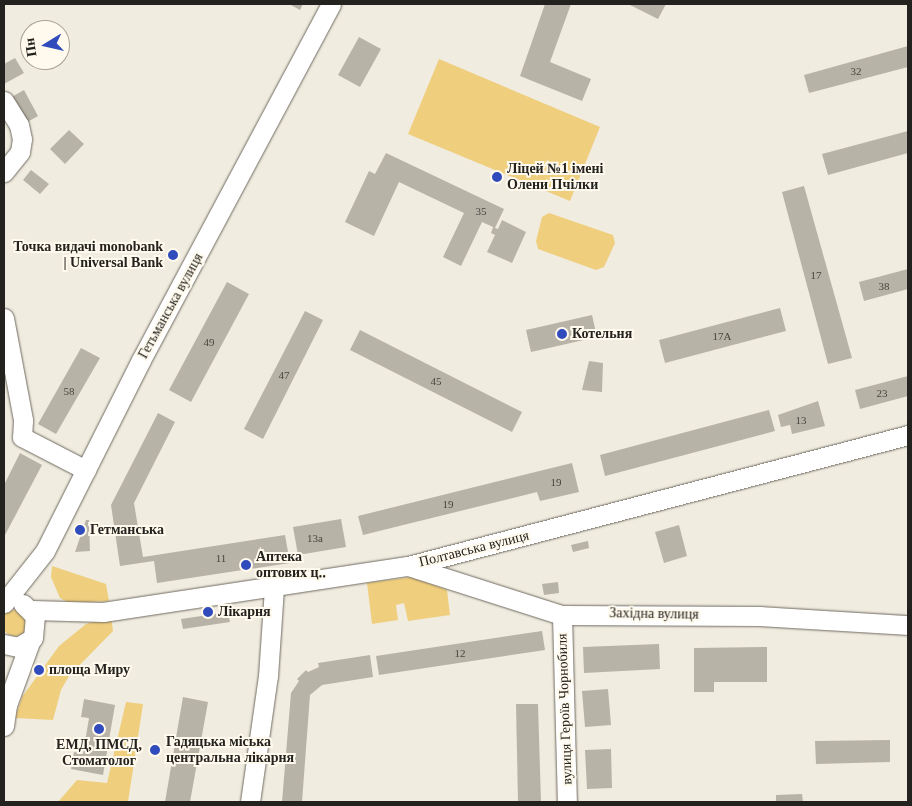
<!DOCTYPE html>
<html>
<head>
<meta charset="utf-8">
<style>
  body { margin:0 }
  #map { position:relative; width:912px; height:806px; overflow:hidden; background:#f1ece0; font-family:Georgia,serif }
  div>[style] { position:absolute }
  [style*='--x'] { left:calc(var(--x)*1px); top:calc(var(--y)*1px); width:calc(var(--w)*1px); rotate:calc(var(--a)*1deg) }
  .green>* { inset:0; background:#efce7d }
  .round { border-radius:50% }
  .building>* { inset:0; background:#b8b3a7 }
  .roads { filter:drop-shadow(0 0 1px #6f6a60) drop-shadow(0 0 1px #6f6a60) }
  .minor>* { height:19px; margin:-9.5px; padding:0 9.5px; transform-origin:9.5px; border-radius:9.5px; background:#fff }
  .dots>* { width:14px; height:14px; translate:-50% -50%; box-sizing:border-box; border:2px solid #fffaed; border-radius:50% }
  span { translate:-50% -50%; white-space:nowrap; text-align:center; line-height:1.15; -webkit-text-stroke:4px #fffaed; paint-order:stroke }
  .number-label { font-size:11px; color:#494640 }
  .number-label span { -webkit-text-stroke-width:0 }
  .poi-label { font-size:14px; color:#24221e; font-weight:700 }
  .left { translate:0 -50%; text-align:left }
  .right { translate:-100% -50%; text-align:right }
  .street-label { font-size:14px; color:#24221e }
  .frame { position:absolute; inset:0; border:5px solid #24221e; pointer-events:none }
  .north { position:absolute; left:20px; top:20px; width:50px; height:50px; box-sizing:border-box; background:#fffaed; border:1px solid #a7a49a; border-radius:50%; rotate:261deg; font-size:14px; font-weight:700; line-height:20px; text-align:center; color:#24221e }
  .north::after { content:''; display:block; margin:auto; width:18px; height:22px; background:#2f4bbc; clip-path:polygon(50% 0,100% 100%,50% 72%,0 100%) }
</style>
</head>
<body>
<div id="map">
  <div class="green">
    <i style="clip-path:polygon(439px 59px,600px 127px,570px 201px,408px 134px)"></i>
    <i style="clip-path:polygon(549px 213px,613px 235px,615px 243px,604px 267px,596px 270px,538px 249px,536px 241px,542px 217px)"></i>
    <i style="clip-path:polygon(52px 566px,106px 584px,109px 601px,69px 603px,60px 598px,51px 577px)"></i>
    <i style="clip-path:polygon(412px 577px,447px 590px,450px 615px,408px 621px,404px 603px,396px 605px,398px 620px,372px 624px,367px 583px)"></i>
    <i class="round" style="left:2px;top:610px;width:26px;height:26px"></i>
    <i style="clip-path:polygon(111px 616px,113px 631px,69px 676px,61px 690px,53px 720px,15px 718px,22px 697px,59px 646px,86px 624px)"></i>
    <i style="clip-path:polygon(126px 702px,143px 704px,128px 802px,58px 802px,77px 780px,107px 783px)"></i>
  </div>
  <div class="building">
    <i style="clip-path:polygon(289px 4px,303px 4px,300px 10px)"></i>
    <i style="clip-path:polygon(545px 4px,571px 4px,550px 62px,591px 79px,582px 101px,520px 76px)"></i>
    <i style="clip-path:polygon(628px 4px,666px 4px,658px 19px)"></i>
    <i style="clip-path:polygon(359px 37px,381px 49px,360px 87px,338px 75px)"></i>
    <i style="clip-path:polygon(908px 46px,908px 67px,809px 93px,804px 75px)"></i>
    <i style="clip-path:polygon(15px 58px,24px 73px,4px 84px,4px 64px)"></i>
    <i style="clip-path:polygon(24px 90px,38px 116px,22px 125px,8px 99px)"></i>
    <i style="clip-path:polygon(69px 130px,84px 144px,65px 164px,50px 149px)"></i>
    <i style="clip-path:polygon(908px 131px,908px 153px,828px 175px,822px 154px)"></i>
    <i style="clip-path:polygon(386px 153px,504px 209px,495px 228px,498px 229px,502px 220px,526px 232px,512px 263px,487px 252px,495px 235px,491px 233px,493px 227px,482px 222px,461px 266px,443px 257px,464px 213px,399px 182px,374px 236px,345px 222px,369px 171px,375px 174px)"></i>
    <i style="clip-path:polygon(31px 170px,49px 184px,40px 194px,23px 180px)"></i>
    <i style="clip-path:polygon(804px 186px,852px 358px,828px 364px,782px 192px)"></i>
    <i style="clip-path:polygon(908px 269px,908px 289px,864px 301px,859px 282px)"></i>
    <i style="clip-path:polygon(227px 282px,249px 294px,191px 402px,169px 390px)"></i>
    <i style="clip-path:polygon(780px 308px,786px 331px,665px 363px,659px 340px)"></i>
    <i style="clip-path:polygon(305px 311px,323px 320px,263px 439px,244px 429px)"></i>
    <i style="clip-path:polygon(592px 315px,597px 337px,531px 352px,526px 330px)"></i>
    <i style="clip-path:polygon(360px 330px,522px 412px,512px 432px,350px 350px)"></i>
    <i style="clip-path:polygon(81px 348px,100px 358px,56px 434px,38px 424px)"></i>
    <i style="clip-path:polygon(589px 361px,603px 363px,602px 392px,582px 390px)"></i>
    <i style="clip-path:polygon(908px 376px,908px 396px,860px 409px,855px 390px)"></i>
    <i style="clip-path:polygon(818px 401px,825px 426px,792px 434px,790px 425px,781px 427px,778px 415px)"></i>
    <i style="clip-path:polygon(769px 410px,775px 431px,605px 476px,600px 455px)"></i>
    <i style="clip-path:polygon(158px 413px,175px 422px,134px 503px,143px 557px,285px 535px,290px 563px,157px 583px,154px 561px,120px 566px,111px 505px)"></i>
    <i style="clip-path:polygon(20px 453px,42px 465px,4px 537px,4px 485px)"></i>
    <i style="clip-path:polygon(572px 463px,579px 492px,540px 501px,537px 492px,363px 535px,358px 516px)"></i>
    <i style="clip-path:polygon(341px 519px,346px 547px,298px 555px,293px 527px)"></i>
    <i style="clip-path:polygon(86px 520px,89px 520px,90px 551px,75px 552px)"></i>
    <i style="clip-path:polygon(679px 525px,687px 556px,664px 563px,655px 532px)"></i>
    <i style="clip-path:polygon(588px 541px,589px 548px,573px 552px,571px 545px)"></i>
    <i style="clip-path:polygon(558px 582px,559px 593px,544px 595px,542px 584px)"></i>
    <i style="clip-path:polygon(228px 612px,230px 622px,183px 629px,181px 619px)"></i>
    <i style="clip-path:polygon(542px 631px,545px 650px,379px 675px,376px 656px)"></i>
    <i style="clip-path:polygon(659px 644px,660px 669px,584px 673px,583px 647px)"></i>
    <i style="clip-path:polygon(767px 647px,767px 682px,714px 682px,714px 692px,694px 692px,694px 648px)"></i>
    <i style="clip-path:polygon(370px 655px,373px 677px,322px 685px,310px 695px,302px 802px,282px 802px,291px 693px,299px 681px,297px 679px,306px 670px,308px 672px,319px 667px,318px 663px)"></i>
    <i style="clip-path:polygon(608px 689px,611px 725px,585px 727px,582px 691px)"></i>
    <i style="clip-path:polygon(183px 697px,208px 702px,190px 802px,165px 802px)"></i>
    <i style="clip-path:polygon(84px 699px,115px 705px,103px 775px,71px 769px,74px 752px,83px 754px,89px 718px,81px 717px)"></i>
    <i style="clip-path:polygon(516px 704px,538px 704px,541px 802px,518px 802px)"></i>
    <i style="clip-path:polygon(890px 740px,890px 762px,816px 764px,815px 741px)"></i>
    <i style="clip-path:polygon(611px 749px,612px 788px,587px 789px,585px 750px)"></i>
    <i style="clip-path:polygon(802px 794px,803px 802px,776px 802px,776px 795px)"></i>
  </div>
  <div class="roads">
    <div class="minor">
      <i style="--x:4;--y:101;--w:28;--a:58"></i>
      <i style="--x:19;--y:125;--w:14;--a:78"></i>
      <i style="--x:22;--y:139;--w:13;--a:99"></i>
      <i style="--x:20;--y:152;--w:26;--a:129"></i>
      <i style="--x:4;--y:318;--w:104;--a:79.4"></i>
      <i style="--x:23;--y:420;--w:17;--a:93"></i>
      <i style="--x:22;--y:437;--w:72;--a:27.3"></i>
      <i style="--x:408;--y:566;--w:162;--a:17.7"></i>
      <i style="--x:562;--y:615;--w:198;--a:0.3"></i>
      <i style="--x:760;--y:616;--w:148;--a:3.5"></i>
      <i style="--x:4;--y:603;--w:66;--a:-51.7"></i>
      <i style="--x:45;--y:551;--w:214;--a:-63.3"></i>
      <i style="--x:141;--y:360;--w:404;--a:-61.9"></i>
      <i style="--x:32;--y:610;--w:71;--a:1.6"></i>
      <i style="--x:103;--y:612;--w:308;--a:-8.6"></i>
      <i style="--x:408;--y:566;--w:517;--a:-14.68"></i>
      <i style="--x:562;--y:615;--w:187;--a:88.5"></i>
      <i style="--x:4;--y:644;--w:14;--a:12"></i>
      <i style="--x:18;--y:647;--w:17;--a:-31"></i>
      <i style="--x:33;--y:638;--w:22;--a:-85"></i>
      <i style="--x:35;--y:616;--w:17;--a:-135"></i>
      <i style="--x:4;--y:726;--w:21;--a:-82"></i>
      <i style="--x:7;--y:705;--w:67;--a:-69.9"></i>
      <i style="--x:250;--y:802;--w:127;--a:-81.9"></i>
      <i style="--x:268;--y:676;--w:88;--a:-86.1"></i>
    </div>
  </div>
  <div class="dots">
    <i style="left:497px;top:177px;background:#2f4bbc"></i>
    <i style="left:173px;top:255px;background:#2f4bbc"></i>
    <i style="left:562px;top:334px;background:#2f4bbc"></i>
    <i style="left:80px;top:530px;background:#2f4bbc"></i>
    <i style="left:246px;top:565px;background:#2f4bbc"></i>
    <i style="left:208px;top:612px;background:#2f4bbc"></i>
    <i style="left:39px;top:670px;background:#2f4bbc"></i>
    <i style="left:99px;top:729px;background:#2f4bbc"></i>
    <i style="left:155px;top:750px;background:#2f4bbc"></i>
  </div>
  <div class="number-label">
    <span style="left:856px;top:71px">32</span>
    <span style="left:481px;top:211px">35</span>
    <span style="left:816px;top:275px">17</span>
    <span style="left:884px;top:286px">38</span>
    <span style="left:722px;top:336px">17А</span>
    <span style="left:209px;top:342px">49</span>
    <span style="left:284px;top:375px">47</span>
    <span style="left:436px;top:381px">45</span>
    <span style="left:69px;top:391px">58</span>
    <span style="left:882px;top:393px">23</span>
    <span style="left:801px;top:420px">13</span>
    <span style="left:556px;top:482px">19</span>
    <span style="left:448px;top:504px">19</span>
    <span style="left:315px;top:538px">13а</span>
    <span style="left:221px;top:558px">11</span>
    <span style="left:460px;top:653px">12</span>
  </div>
  <div class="poi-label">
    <span class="left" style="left:507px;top:177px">Ліцей №1 імені<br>Олени Пчілки</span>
    <span class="right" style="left:163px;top:255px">Точка видачі monobank<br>| Universal Bank</span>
    <span class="left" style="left:572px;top:334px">Котельня</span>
    <span class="left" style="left:90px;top:530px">Гетманська</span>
    <span class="left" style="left:256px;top:565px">Аптека<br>оптових ц‥</span>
    <span class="left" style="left:218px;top:612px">Лікарня</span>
    <span class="left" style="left:49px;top:670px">площа Миру</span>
    <span class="left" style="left:166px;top:750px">Гадяцька міська<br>центральна лікарня</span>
    <span style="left:99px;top:753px">ЕМД, ПМСД,<br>Стоматолог</span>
  </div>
  <div class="street-label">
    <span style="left:171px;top:306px;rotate:-61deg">Гетьманська вулиця</span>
    <span style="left:474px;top:549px;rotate:-14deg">Полтавська вулиця</span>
    <span style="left:654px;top:614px;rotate:1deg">Західна вулиця</span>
    <span style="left:565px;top:709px;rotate:-92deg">вулиця Героїв Чорнобиля</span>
  </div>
  <div class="frame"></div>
  <div class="north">Пн</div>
</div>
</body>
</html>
